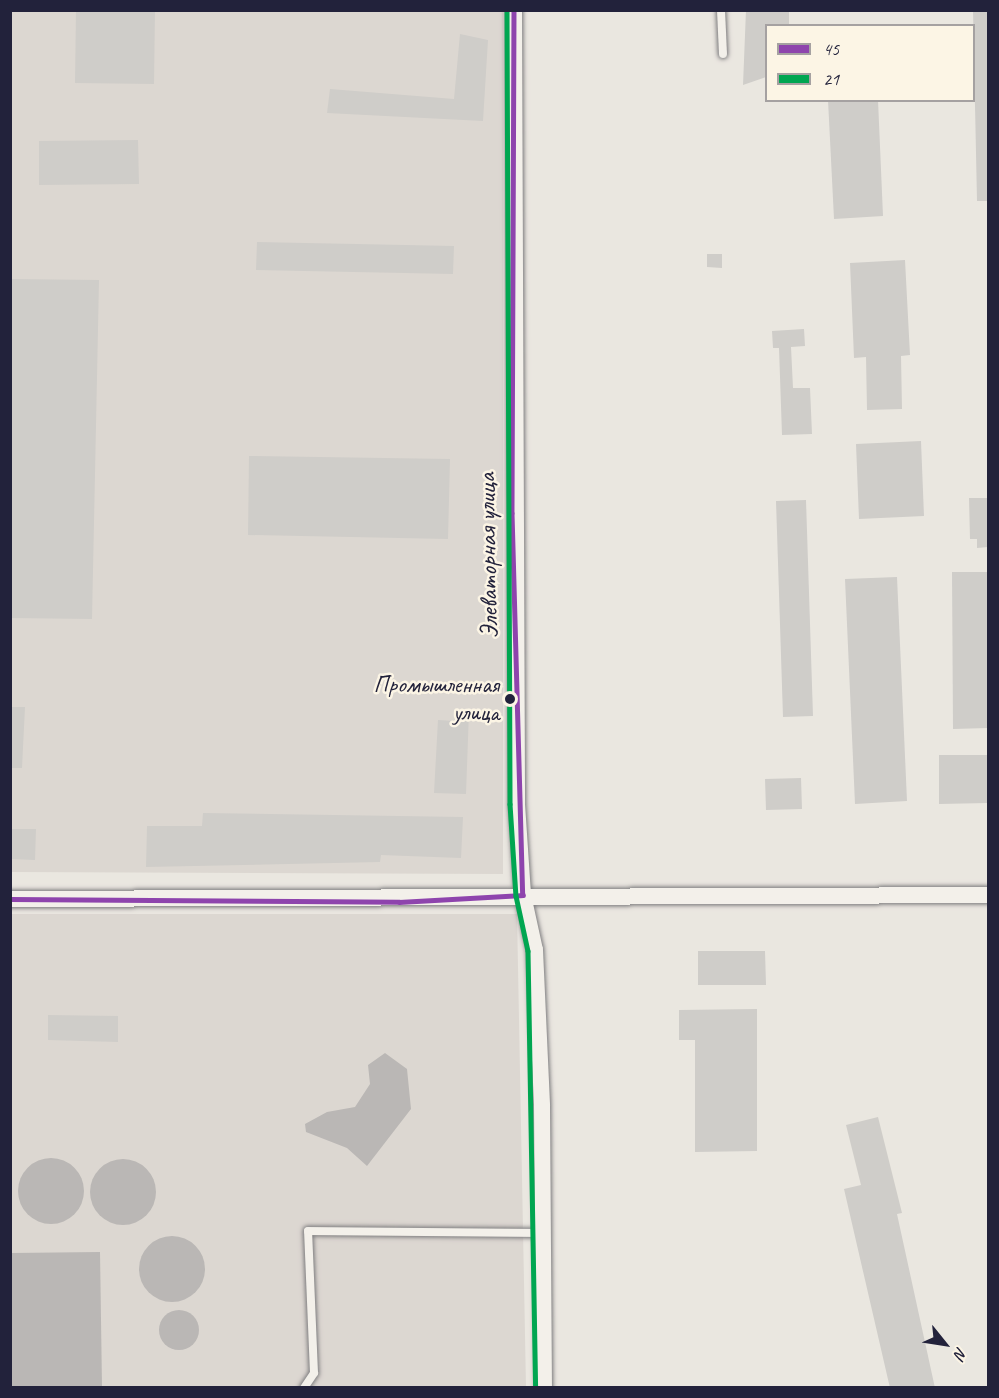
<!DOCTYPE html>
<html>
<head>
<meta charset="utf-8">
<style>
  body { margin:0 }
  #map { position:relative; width:999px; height:1398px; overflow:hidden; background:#eae7e0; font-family:Caveat,sans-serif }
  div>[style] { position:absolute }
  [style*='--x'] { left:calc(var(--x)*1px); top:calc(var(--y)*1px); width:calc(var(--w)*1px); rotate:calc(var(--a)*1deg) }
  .built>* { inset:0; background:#dcd7d1 }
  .water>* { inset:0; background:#bab7b5 }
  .round { border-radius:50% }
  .building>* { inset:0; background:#cfcdc9 }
  .roads { filter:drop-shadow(0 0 2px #807f81) drop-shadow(0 0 2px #807f81) }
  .lane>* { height:8px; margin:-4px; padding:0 4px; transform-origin:4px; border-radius:4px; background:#f3f0ea }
  .street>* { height:16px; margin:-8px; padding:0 8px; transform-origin:8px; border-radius:8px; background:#f3f0ea }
  .bus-1>* { height:4.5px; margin:-2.25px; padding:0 2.25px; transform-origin:2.25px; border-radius:2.25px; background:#8e44ad }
  .bus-2>* { height:4.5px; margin:-2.25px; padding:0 2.25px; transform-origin:2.25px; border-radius:2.25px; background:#00a651 }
  .dots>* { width:16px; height:16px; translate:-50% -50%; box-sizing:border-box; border:3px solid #fcf5e5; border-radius:50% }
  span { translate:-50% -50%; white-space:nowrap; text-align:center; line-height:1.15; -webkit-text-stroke:5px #fcf5e5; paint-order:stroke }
  .bus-label { font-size:24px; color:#22223b }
  .right { translate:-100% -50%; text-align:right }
  .street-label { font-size:26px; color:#22223b }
  .frame { position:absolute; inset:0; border:12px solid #22223b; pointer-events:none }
  .legend { position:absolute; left:765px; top:24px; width:210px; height:78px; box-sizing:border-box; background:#fcf5e5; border:2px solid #a5a1a1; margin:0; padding:8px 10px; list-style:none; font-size:18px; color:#22223b }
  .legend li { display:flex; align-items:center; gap:12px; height:30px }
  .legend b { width:30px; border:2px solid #a5a1a1 }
  .north { position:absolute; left:915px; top:1314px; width:60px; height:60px; -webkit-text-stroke:4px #fcf5e5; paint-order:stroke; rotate:120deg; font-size:16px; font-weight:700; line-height:24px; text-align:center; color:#22223b }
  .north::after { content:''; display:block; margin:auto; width:21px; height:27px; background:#22223b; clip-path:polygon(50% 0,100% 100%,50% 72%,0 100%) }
</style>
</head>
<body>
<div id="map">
  <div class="built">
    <i style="clip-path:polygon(11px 11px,503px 11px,503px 874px,11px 872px)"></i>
    <i style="clip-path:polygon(10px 914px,517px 914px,526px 1387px,11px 1387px)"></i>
  </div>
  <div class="water">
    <i style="clip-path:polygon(385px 1053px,407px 1069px,411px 1109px,367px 1166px,347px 1148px,306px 1132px,305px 1124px,327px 1112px,355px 1107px,370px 1084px,368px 1065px)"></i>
    <i class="round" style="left:18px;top:1158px;width:66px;height:66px"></i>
    <i class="round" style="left:90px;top:1159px;width:66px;height:66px"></i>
    <i class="round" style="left:139px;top:1236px;width:66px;height:66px"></i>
    <i style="clip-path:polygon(100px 1252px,102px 1387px,11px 1387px,11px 1253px)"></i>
    <i class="round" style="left:159px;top:1310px;width:40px;height:40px"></i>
  </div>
  <div class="building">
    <i style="clip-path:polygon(76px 10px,155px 10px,154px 84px,75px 83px)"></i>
    <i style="clip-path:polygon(746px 10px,789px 10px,789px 26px,766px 26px,766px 77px,743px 85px)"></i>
    <i style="clip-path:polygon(973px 10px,988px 10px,988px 201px,977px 201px)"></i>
    <i style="clip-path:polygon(460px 34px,488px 40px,483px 121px,327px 113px,330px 89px,454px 99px)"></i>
    <i style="clip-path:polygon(828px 100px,878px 100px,883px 216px,834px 219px)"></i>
    <i style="clip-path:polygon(138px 140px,139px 184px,39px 185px,39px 141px)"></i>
    <i style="clip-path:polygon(257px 242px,454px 246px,453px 274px,256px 270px)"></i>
    <i style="clip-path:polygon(707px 254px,722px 254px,722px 268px,707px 267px)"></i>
    <i style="clip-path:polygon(905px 260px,910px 355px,901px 356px,902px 409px,867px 410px,866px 357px,854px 358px,850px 263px)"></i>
    <i style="clip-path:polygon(10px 279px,99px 280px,92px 619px,10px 618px)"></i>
    <i style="clip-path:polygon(804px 329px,805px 346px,791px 347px,793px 388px,810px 388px,812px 434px,782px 435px,779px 348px,773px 348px,772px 331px)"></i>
    <i style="clip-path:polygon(921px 441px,924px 516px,859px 519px,856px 444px)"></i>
    <i style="clip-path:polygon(249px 456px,450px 459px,448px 539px,248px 535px)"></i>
    <i style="clip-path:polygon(969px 498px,988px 498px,988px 547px,977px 548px,977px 539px,970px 539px)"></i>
    <i style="clip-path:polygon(806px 500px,813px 716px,783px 717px,776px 501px)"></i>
    <i style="clip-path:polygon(952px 572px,988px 572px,988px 728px,953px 729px)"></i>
    <i style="clip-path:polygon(897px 577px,907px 801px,855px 804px,845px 579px)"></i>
    <i style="clip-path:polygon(10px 707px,25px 707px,22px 768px,10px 768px)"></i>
    <i style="clip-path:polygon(455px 710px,469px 711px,466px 794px,434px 793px,438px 720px,454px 721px)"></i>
    <i style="clip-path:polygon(939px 755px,988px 755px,988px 803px,939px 804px)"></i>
    <i style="clip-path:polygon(801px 778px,802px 809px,766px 810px,765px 779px)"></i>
    <i style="clip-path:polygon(203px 813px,463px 817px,461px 858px,381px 855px,380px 862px,146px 867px,147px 826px,202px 826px)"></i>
    <i style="clip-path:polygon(10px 829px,36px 829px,35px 860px,10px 859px)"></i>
    <i style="clip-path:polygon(698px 951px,765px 951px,766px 985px,698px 985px)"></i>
    <i style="clip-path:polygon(757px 1009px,757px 1151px,695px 1152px,695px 1040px,679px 1040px,679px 1010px)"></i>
    <i style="clip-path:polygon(48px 1015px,118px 1016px,118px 1042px,48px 1040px)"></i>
    <i style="clip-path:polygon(878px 1117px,902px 1213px,897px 1214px,935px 1388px,890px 1388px,844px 1189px,861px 1185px,846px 1125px)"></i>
  </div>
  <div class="roads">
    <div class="lane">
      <i style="--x:721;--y:10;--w:44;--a:87.4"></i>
      <i style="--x:304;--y:1388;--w:18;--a:-56"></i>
      <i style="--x:314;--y:1373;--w:142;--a:-92.4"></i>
      <i style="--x:308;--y:1231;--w:231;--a:0.5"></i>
    </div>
    <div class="street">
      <i style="--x:514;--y:10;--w:794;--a:89.78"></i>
      <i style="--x:517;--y:804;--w:91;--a:86.2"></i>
      <i style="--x:523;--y:895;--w:56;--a:77.7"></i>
      <i style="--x:535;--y:950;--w:156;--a:87.4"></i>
      <i style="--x:542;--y:1106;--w:282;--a:89.6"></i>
      <i style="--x:10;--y:899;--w:978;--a:-0.23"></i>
    </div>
  </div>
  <div class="bus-1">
    <i style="--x:514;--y:10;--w:503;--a:90.23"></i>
    <i style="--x:512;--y:513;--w:382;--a:88.4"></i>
    <i style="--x:10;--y:899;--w:389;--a:0.4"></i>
    <i style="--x:399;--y:902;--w:124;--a:-3.2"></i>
  </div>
  <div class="bus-2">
    <i style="--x:507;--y:10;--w:794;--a:89.78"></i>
    <i style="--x:510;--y:804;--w:92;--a:86.3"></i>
    <i style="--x:516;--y:896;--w:56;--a:77.7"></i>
    <i style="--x:528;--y:951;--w:437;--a:89"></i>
  </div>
  <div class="dots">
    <i style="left:510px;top:699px;background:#22223b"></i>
  </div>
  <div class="bus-label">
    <span class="right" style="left:499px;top:699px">Промышленная<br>улица</span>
  </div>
  <div class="street-label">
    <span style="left:488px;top:556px;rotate:-91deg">Элеваторная улица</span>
  </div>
  <div class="frame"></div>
  <ul class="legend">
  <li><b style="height:8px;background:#8e44ad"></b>45</li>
  <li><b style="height:8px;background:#00a651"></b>21</li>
  </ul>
  <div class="north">N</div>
</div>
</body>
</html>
